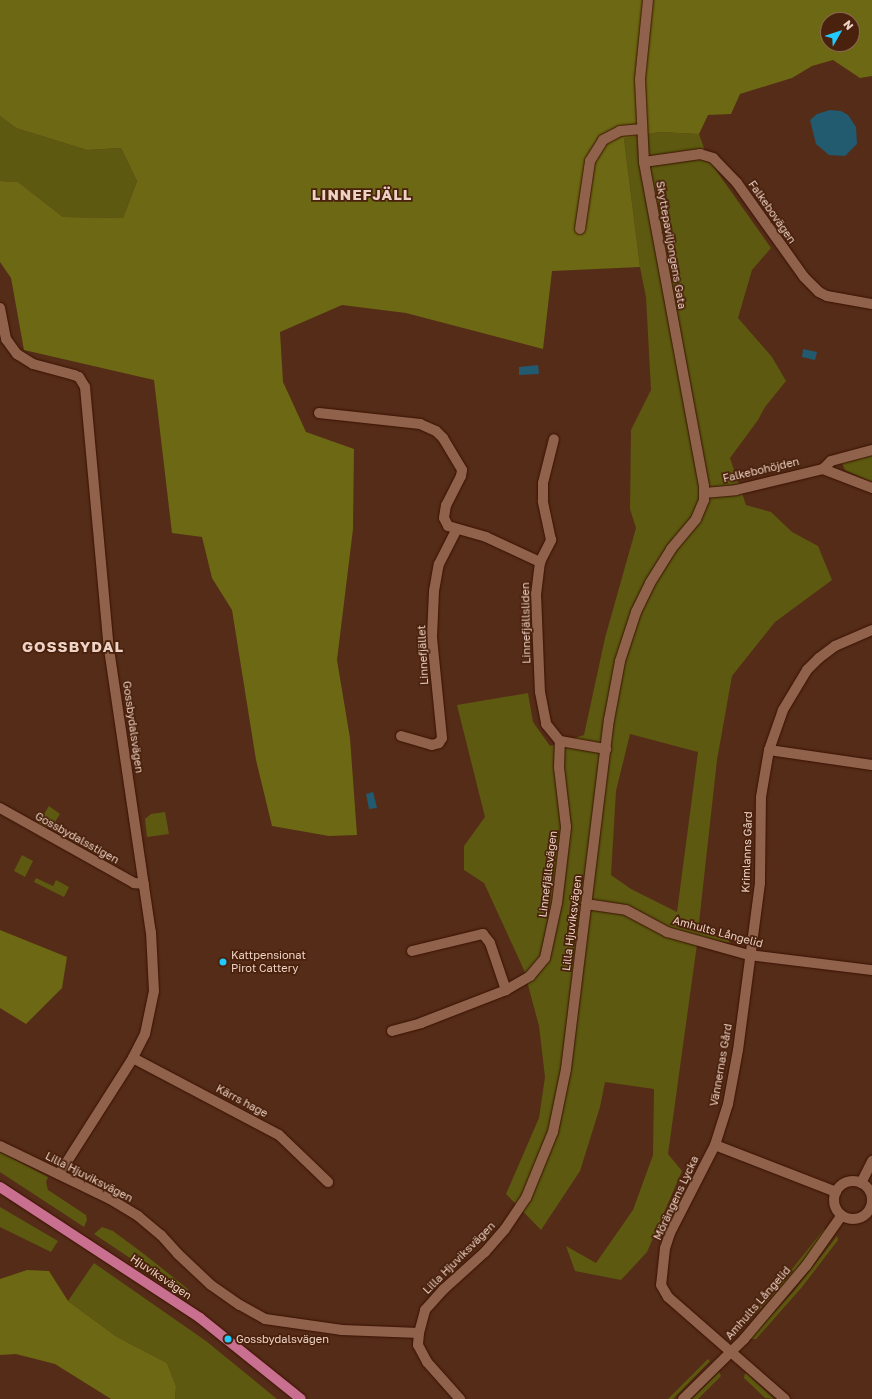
<!DOCTYPE html>
<html>
<head>
<meta charset="utf-8">
<style>
  body { margin:0 }
  #map { position:relative; width:872px; height:1399px; overflow:hidden; background:#552c17; font-family:"Golos Text",sans-serif }
  div>[style] { position:absolute }
  [style*='--x'] { left:calc(var(--x)*1px); top:calc(var(--y)*1px); width:calc(var(--w)*1px); rotate:calc(var(--a)*1deg) }
  .green>* { inset:0; background:#5d5910 }
  .forest>* { inset:0; background:#6d6813 }
  .water>* { inset:0; background:#225a6f }
  .roads { filter:drop-shadow(0 0 1px #391200) drop-shadow(0 0 1px #391200) }
  .minor>* { height:10px; margin:-5px; padding:0 5px; transform-origin:5px; border-radius:5px; background:#90624c }
  .minor>.ring { margin:-5px; padding:0; box-sizing:content-box; background:none; border:10px solid #90624c; border-radius:50% }
  .primary>* { height:10px; margin:-5px; padding:0 5px; transform-origin:5px; border-radius:5px; background:#c96f8f }
  .dots>* { width:11px; height:11px; translate:-50% -50%; box-sizing:border-box; border:2px solid #4a210c; border-radius:50% }
  span { translate:-50% -50%; white-space:nowrap; text-align:center; line-height:1.15; -webkit-text-stroke:3.5px #4a210c; paint-order:stroke }
  .street-label { font-size:11px; color:#edd2c5 }
  .poi-label { font-size:11px; color:#edd2c5 }
  .left { translate:0 -50%; text-align:left }
  .district-label { font-size:15px; color:#edd2c5; font-weight:700; letter-spacing:1px }
  .north { position:absolute; left:820px; top:12px; width:40px; height:40px; box-sizing:border-box; background:#4a210c; border:1px solid #8b6856; border-radius:50%; rotate:51deg; font-size:11px; font-weight:700; line-height:16px; text-align:center; color:#edd2c5 }
  .north::after { content:''; display:block; margin:auto; width:14px; height:18px; background:#22c9fd; clip-path:polygon(50% 0,100% 100%,50% 72%,0 100%) }
</style>
</head>
<body>
<div id="map">
  <div class="green">
    <i style="clip-path:polygon(0 116px,16px 128px,87px 150px,121px 148px,137px 181px,123px 218px,63px 217px,18px 182px,0 181px)"></i>
    <i style="clip-path:polygon(evenodd,659px 132px,699px 134px,708px 159px,771px 248px,752px 270px,738px 318px,772px 357px,786px 381px,765px 407px,758px 420px,730px 458px,746px 505px,771px 512px,792px 532px,818px 546px,832px 580px,775px 622px,732px 676px,717px 760px,698px 932px,728px 940px,730px 943px,698px 937px,668px 1154px,682px 1171px,647px 1252px,621px 1280px,575px 1271px,566px 1246px,596px 1263px,633px 1210px,653px 1155px,654px 1089px,605px 1082px,600px 1107px,580px 1171px,541px 1230px,506px 1194px,539px 1118px,545px 1077px,539px 1026px,524px 970px,484px 883px,464px 870px,464px 846px,485px 817px,457px 705px,528px 693px,533px 722px,550px 746px,584px 735px,605px 638px,636px 528px,630px 509px,631px 430px,651px 390px,646px 297px,640px 267px,624px 139px,659px 132px,630px 734px,698px 752px,677px 912px,631px 889px,611px 875px,616px 791px,630px 734px)"></i>
    <i style="clip-path:polygon(872px 454px,872px 482px,845px 470px,842px 463px)"></i>
    <i style="clip-path:polygon(49px 806px,60px 814px,53px 825px,46px 828px,38px 824px)"></i>
    <i style="clip-path:polygon(165px 812px,169px 834px,147px 837px,145px 819px,151px 814px)"></i>
    <i style="clip-path:polygon(22px 855px,33px 861px,25px 877px,14px 871px)"></i>
    <i style="clip-path:polygon(36px 878px,53px 886px,56px 880px,69px 887px,64px 897px,34px 882px)"></i>
    <i style="clip-path:polygon(0 1152px,48px 1177px,46px 1182px,48px 1190px,86px 1215px,87px 1220px,84px 1227px,0 1172px)"></i>
    <i style="clip-path:polygon(0 1207px,58px 1241px,51px 1252px,0 1227px)"></i>
    <i style="clip-path:polygon(102px 1227px,113px 1231px,144px 1254px,188px 1289px,188px 1293px,166px 1282px,94px 1234px)"></i>
    <i style="clip-path:polygon(824px 1229px,827px 1230px,796px 1271px,741px 1330px,741px 1327px,777px 1288px)"></i>
    <i style="clip-path:polygon(837px 1236px,838px 1240px,802px 1287px,756px 1339px,750px 1339px,794px 1291px)"></i>
    <i style="clip-path:polygon(94px 1263px,206px 1341px,277px 1399px,175px 1399px,176px 1386px,167px 1363px,117px 1337px,68px 1301px)"></i>
    <i style="clip-path:polygon(708px 1359px,710px 1361px,673px 1399px,668px 1399px)"></i>
    <i style="clip-path:polygon(719px 1372px,721px 1376px,698px 1399px,692px 1399px)"></i>
    <i style="clip-path:polygon(745px 1373px,747px 1374px,774px 1399px,765px 1398px,744px 1378px)"></i>
  </div>
  <div class="forest">
    <i style="clip-path:polygon(evenodd,0 0,872px 0,872px 76px,860px 78px,833px 60px,812px 66px,792px 78px,740px 94px,731px 114px,708px 115px,699px 134px,659px 132px,624px 139px,640px 267px,552px 271px,543px 349px,406px 313px,342px 305px,280px 332px,283px 382px,306px 432px,354px 449px,353px 529px,337px 660px,350px 738px,357px 835px,329px 836px,272px 826px,256px 760px,232px 610px,212px 578px,202px 537px,172px 533px,154px 380px,24px 350px,11px 278px,0 262px,0 181px,18px 182px,63px 217px,123px 218px,137px 181px,121px 148px,87px 150px,16px 128px,0 116px,0 0,828px 20px,852px 20px,852px 44px,828px 44px,828px 20px)"></i>
    <i style="clip-path:polygon(0 930px,67px 957px,62px 988px,26px 1024px,0 1008px)"></i>
    <i style="clip-path:polygon(27px 1270px,49px 1271px,68px 1301px,117px 1337px,167px 1363px,176px 1386px,175px 1399px,111px 1399px,55px 1364px,16px 1354px,0 1355px,0 1279px)"></i>
  </div>
  <div class="water">
    <i style="clip-path:polygon(830px 110px,841px 111px,848px 115px,856px 127px,857px 144px,845px 156px,829px 155px,816px 144px,810px 120px,817px 114px)"></i>
    <i style="clip-path:polygon(803px 349px,817px 352px,815px 360px,802px 357px)"></i>
    <i style="clip-path:polygon(538px 365px,539px 374px,519px 375px,519px 367px)"></i>
    <i style="clip-path:polygon(373px 792px,377px 808px,369px 809px,366px 794px)"></i>
  </div>
  <div class="roads">
    <div class="minor">
      <i style="--x:644;--y:162;--w:57;--a:-8.1"></i>
      <i style="--x:700;--y:154;--w:14;--a:17"></i>
      <i style="--x:713;--y:158;--w:35;--a:46"></i>
      <i style="--x:737;--y:183;--w:115;--a:54.5"></i>
      <i style="--x:804;--y:277;--w:21;--a:45"></i>
      <i style="--x:819;--y:292;--w:9;--a:27"></i>
      <i style="--x:827;--y:296;--w:46;--a:10.1"></i>
      <i style="--x:580;--y:229;--w:69;--a:-81.6"></i>
      <i style="--x:590;--y:161;--w:25;--a:-58"></i>
      <i style="--x:603;--y:140;--w:19;--a:-28"></i>
      <i style="--x:620;--y:131;--w:22;--a:-5"></i>
      <i style="--x:0;--y:308;--w:32;--a:79"></i>
      <i style="--x:6;--y:339;--w:19;--a:54"></i>
      <i style="--x:17;--y:354;--w:19;--a:32"></i>
      <i style="--x:33;--y:364;--w:42;--a:15"></i>
      <i style="--x:74;--y:375;--w:5;--a:22"></i>
      <i style="--x:79;--y:377;--w:12;--a:59"></i>
      <i style="--x:85;--y:387;--w:263;--a:84.8"></i>
      <i style="--x:109;--y:649;--w:286;--a:81.6"></i>
      <i style="--x:151;--y:932;--w:59;--a:87.1"></i>
      <i style="--x:154;--y:991;--w:44;--a:101.8"></i>
      <i style="--x:145;--y:1034;--w:27;--a:117"></i>
      <i style="--x:133;--y:1058;--w:138;--a:122.5"></i>
      <i style="--x:319;--y:413;--w:102;--a:6.2"></i>
      <i style="--x:420;--y:424;--w:17;--a:24"></i>
      <i style="--x:436;--y:431;--w:10;--a:45"></i>
      <i style="--x:443;--y:438;--w:37;--a:59"></i>
      <i style="--x:462;--y:470;--w:6;--a:99"></i>
      <i style="--x:461;--y:476;--w:33;--a:117"></i>
      <i style="--x:446;--y:505;--w:13;--a:99"></i>
      <i style="--x:444;--y:518;--w:9;--a:63"></i>
      <i style="--x:448;--y:526;--w:40;--a:16"></i>
      <i style="--x:486;--y:537;--w:60;--a:24.8"></i>
      <i style="--x:540;--y:562;--w:32;--a:97"></i>
      <i style="--x:536;--y:594;--w:98;--a:87.7"></i>
      <i style="--x:540;--y:692;--w:33;--a:79"></i>
      <i style="--x:546;--y:724;--w:22;--a:51"></i>
      <i style="--x:560;--y:741;--w:47;--a:9.9"></i>
      <i style="--x:823;--y:469;--w:53;--a:21.2"></i>
      <i style="--x:704;--y:493;--w:32;--a:-5"></i>
      <i style="--x:736;--y:490;--w:89;--a:-13.6"></i>
      <i style="--x:823;--y:469;--w:11;--a:-45"></i>
      <i style="--x:831;--y:461;--w:42;--a:-15"></i>
      <i style="--x:540;--y:562;--w:25;--a:-63"></i>
      <i style="--x:551;--y:540;--w:40;--a:-102"></i>
      <i style="--x:543;--y:501;--w:18;--a:-90"></i>
      <i style="--x:543;--y:483;--w:45;--a:-76"></i>
      <i style="--x:872;--y:630;--w:40;--a:156.6"></i>
      <i style="--x:835;--y:646;--w:20;--a:143"></i>
      <i style="--x:819;--y:658;--w:17;--a:135"></i>
      <i style="--x:807;--y:670;--w:47;--a:121"></i>
      <i style="--x:783;--y:710;--w:42;--a:109.3"></i>
      <i style="--x:769;--y:750;--w:104;--a:8.3"></i>
      <i style="--x:401;--y:736;--w:32;--a:16"></i>
      <i style="--x:432;--y:745;--w:7;--a:-16"></i>
      <i style="--x:439;--y:743;--w:6;--a:-59"></i>
      <i style="--x:442;--y:738;--w:101;--a:-95.7"></i>
      <i style="--x:432;--y:637;--w:46;--a:-87.5"></i>
      <i style="--x:434;--y:591;--w:27;--a:-80"></i>
      <i style="--x:439;--y:564;--w:38;--a:-63"></i>
      <i style="--x:769;--y:750;--w:48;--a:99.7"></i>
      <i style="--x:761;--y:797;--w:86;--a:90.7"></i>
      <i style="--x:760;--y:883;--w:168;--a:97.5"></i>
      <i style="--x:738;--y:1050;--w:55;--a:100.5"></i>
      <i style="--x:728;--y:1104;--w:43;--a:107.6"></i>
      <i style="--x:715;--y:1145;--w:130;--a:21.2"></i>
      <i style="--x:0;--y:808;--w:154;--a:29.2"></i>
      <i style="--x:134;--y:883;--w:10;--a:6"></i>
      <i style="--x:586;--y:904;--w:40;--a:8.5"></i>
      <i style="--x:626;--y:910;--w:47;--a:28.2"></i>
      <i style="--x:667;--y:932;--w:85;--a:15.7"></i>
      <i style="--x:749;--y:955;--w:124;--a:7"></i>
      <i style="--x:412;--y:951;--w:73;--a:-13.5"></i>
      <i style="--x:483;--y:934;--w:11;--a:52"></i>
      <i style="--x:490;--y:943;--w:50;--a:71.2"></i>
      <i style="--x:392;--y:1031;--w:30;--a:-15"></i>
      <i style="--x:421;--y:1023;--w:91;--a:-21.2"></i>
      <i style="--x:506;--y:990;--w:28;--a:-30"></i>
      <i style="--x:530;--y:976;--w:23;--a:-50"></i>
      <i style="--x:545;--y:958;--w:56;--a:-77.7"></i>
      <i style="--x:557;--y:903;--w:77;--a:-83.2"></i>
      <i style="--x:566;--y:827;--w:60;--a:-96.7"></i>
      <i style="--x:559;--y:767;--w:26;--a:-88"></i>
      <i style="--x:133;--y:1058;--w:165;--a:27.8"></i>
      <i style="--x:279;--y:1135;--w:68;--a:43.8"></i>
      <i style="--x:715;--y:1145;--w:99;--a:117.1"></i>
      <i style="--x:670;--y:1233;--w:16;--a:108"></i>
      <i style="--x:665;--y:1248;--w:37;--a:96"></i>
      <i style="--x:661;--y:1285;--w:14;--a:60"></i>
      <i style="--x:668;--y:1297;--w:155;--a:41.1"></i>
      <i style="--x:0;--y:1146;--w:122;--a:25.7"></i>
      <i style="--x:110;--y:1199;--w:33;--a:31"></i>
      <i style="--x:138;--y:1216;--w:30;--a:40"></i>
      <i style="--x:161;--y:1235;--w:25;--a:48"></i>
      <i style="--x:178;--y:1254;--w:45;--a:43.2"></i>
      <i style="--x:211;--y:1285;--w:35;--a:35"></i>
      <i style="--x:240;--y:1305;--w:29;--a:29"></i>
      <i style="--x:265;--y:1319;--w:78;--a:8.1"></i>
      <i style="--x:342;--y:1330;--w:77;--a:2.2"></i>
      <i style="--x:419;--y:1333;--w:24;--a:-75"></i>
      <i style="--x:425;--y:1310;--w:28;--a:-48"></i>
      <i style="--x:444;--y:1289;--w:55;--a:-42.1"></i>
      <i style="--x:485;--y:1252;--w:30;--a:-49"></i>
      <i style="--x:505;--y:1229;--w:37;--a:-56"></i>
      <i style="--x:526;--y:1198;--w:71;--a:-67.8"></i>
      <i style="--x:553;--y:1132;--w:64;--a:-78.3"></i>
      <i style="--x:566;--y:1069;--w:352;--a:-83"></i>
      <i style="--x:609;--y:720;--w:60;--a:-79.4"></i>
      <i style="--x:620;--y:661;--w:52;--a:-71.9"></i>
      <i style="--x:636;--y:612;--w:32;--a:-64"></i>
      <i style="--x:650;--y:583;--w:40;--a:-58"></i>
      <i style="--x:671;--y:549;--w:39;--a:-50"></i>
      <i style="--x:696;--y:519;--w:21;--a:-67"></i>
      <i style="--x:704;--y:500;--w:14;--a:-90"></i>
      <i style="--x:704;--y:486;--w:330;--a:-100.5"></i>
      <i style="--x:644;--y:162;--w:83;--a:-92.8"></i>
      <i style="--x:640;--y:79;--w:79;--a:-84.2"></i>
      <i class="ring" style="left:834px;top:1181px;width:28px;height:28px"></i>
      <i style="--x:861;--y:1183;--w:25;--a:-63"></i>
      <i style="--x:419;--y:1333;--w:12;--a:95"></i>
      <i style="--x:418;--y:1345;--w:19;--a:62"></i>
      <i style="--x:427;--y:1362;--w:50;--a:48.3"></i>
      <i style="--x:683;--y:1399;--w:86;--a:-44.5"></i>
      <i style="--x:744;--y:1339;--w:96;--a:-49.7"></i>
      <i style="--x:806;--y:1266;--w:62;--a:-54.8"></i>
    </div>
    <div class="primary">
      <i style="--x:0;--y:1187;--w:239;--a:33.2"></i>
      <i style="--x:200;--y:1318;--w:129;--a:38.7"></i>
    </div>
  </div>
  <div class="dots">
    <i style="left:223px;top:962px;background:#22c9fd"></i>
    <i style="left:228px;top:1339px;background:#22c9fd"></i>
  </div>
  <div class="street-label">
    <span style="left:772px;top:212px;rotate:55deg">Falkebovägen</span>
    <span style="left:671px;top:245px;rotate:80deg">Skyttepaviljongens Gata</span>
    <span style="left:761px;top:470px;rotate:-13deg">Falkebohöjden</span>
    <span style="left:526px;top:623px;rotate:-91deg">Linnefjällsliden</span>
    <span style="left:423px;top:655px;rotate:-93deg">Linnefjället</span>
    <span style="left:133px;top:727px;rotate:82deg">Gossbydalsvägen</span>
    <span style="left:77px;top:838px;rotate:29deg">Gossbydalsstigen</span>
    <span style="left:747px;top:852px;rotate:-88deg">Krimlanns Gård</span>
    <span style="left:548px;top:874px;rotate:-83deg">Linnefjällsvägen</span>
    <span style="left:572px;top:923px;rotate:-83deg">Lilla Hjuviksvägen</span>
    <span style="left:718px;top:932px;rotate:15deg">Amhults Långelid</span>
    <span style="left:721px;top:1065px;rotate:-80deg">Vännernas Gård</span>
    <span style="left:242px;top:1101px;rotate:28deg">Kärrs hage</span>
    <span style="left:89px;top:1177px;rotate:27deg">Lilla Hjuviksvägen</span>
    <span style="left:676px;top:1198px;rotate:-65deg">Mörängens Lycka</span>
    <span style="left:459px;top:1258px;rotate:-45deg">Lilla Hjuviksvägen</span>
    <span style="left:161px;top:1277px;rotate:34deg">Hjuviksvägen</span>
    <span style="left:758px;top:1303px;rotate:-49deg">Amhults Långelid</span>
  </div>
  <div class="poi-label">
    <span class="left" style="left:231px;top:962px">Kattpensionat<br>Pirot Cattery</span>
    <span class="left" style="left:236px;top:1339px">Gossbydalsvägen</span>
  </div>
  <div class="district-label">
    <span style="left:362px;top:195px">LINNEFJÄLL</span>
    <span style="left:73px;top:647px">GOSSBYDAL</span>
  </div>
  <div class="north">N</div>
</div>
</body>
</html>
